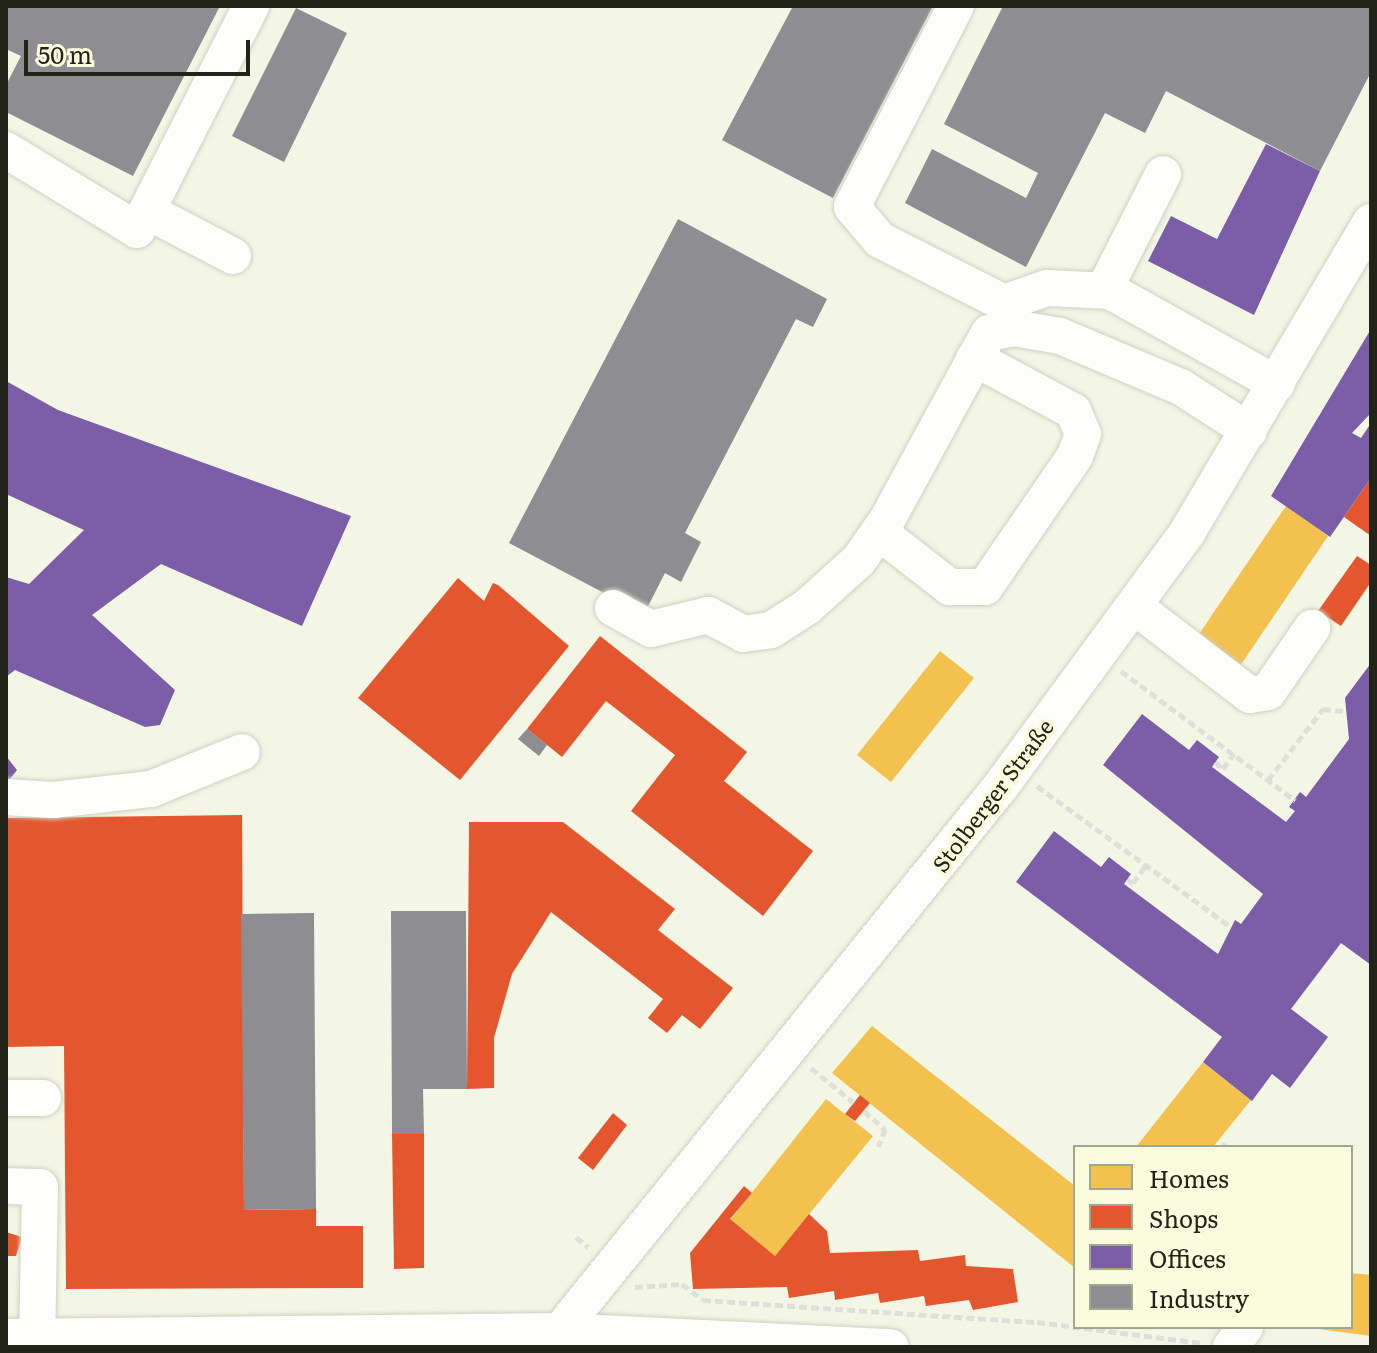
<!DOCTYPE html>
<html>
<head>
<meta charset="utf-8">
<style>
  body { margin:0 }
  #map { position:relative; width:1377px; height:1353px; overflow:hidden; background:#f4f6e5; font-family:Literata,serif }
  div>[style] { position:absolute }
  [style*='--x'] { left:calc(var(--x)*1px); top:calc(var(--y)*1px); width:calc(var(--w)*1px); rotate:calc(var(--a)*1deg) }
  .homes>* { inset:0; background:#f2c14e }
  .shops>* { inset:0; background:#e4572e }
  .offices>* { inset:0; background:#7b5ea7 }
  .industry>* { inset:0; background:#8d8d92 }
  .path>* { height:5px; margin-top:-2.5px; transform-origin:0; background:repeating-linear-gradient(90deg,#dfdfda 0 8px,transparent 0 12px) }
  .roads { filter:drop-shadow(0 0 2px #ced0c2) drop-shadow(0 0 2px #ced0c2) }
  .minor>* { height:36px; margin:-18px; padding:0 18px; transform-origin:18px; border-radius:18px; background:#fdfefb }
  span { translate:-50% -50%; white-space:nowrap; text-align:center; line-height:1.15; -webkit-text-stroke:8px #f9fdde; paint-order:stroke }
  .street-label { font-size:22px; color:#232419 }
  .frame { position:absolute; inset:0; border:8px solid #232419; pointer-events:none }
  .legend { position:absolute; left:1073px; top:1145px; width:280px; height:184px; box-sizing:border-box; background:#f9fdde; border:2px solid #a3a68f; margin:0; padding:10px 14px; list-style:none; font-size:24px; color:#232419 }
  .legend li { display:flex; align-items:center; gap:16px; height:40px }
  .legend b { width:40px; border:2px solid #a3a68f }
  .scale { position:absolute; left:24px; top:40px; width:226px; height:36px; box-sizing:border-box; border:4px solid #232419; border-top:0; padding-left:10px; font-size:24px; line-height:28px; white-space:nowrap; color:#232419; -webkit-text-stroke:6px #f9fdde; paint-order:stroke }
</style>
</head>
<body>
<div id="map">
  <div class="homes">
    <i style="clip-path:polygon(1286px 506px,1328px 536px,1240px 666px,1197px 637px)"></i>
    <i style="clip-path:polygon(940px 651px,974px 678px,891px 782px,857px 755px)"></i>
    <i style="clip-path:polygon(872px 1026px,1075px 1186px,1075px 1268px,832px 1073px)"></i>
    <i style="clip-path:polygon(1203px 1062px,1251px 1100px,1213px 1147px,1136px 1147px)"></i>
    <i style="clip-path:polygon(826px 1099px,873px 1136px,775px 1256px,730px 1220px)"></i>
    <i style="clip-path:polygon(1351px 1273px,1371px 1275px,1371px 1336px,1319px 1329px,1351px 1327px)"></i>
  </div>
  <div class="shops">
    <i style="clip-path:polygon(1371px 478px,1371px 536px,1344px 517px)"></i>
    <i style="clip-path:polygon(1357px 556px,1371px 565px,1371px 582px,1341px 626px,1318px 611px)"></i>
    <i style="clip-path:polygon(458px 578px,484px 601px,493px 583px,498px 585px,569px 646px,460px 780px,358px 698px)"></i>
    <i style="clip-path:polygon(600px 636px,747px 752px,724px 781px,813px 851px,763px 916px,631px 811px,675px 755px,606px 701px,562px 757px,527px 729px)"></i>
    <i style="clip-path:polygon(242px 815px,244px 1210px,316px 1209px,316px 1226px,363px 1226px,363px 1288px,66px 1289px,64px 1046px,6px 1047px,6px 818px)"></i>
    <i style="clip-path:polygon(469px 822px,563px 822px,675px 909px,658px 930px,733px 988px,700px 1029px,682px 1015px,667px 1033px,648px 1018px,663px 999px,551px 912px,512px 974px,494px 1038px,494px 1088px,467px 1089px)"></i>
    <i style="clip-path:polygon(860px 1095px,870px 1103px,855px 1121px,845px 1114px)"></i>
    <i style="clip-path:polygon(613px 1113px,627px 1125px,593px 1170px,578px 1158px)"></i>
    <i style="clip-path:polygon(392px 1134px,424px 1134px,424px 1268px,394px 1269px)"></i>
    <i style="clip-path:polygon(744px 1186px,752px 1193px,730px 1219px,775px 1256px,809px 1214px,827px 1231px,830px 1253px,918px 1250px,920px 1261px,965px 1255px,966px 1266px,1013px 1269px,1018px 1302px,973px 1310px,969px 1300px,926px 1306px,924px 1296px,880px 1303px,878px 1293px,835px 1300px,834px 1291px,789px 1298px,787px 1287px,693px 1289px,690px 1253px)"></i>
    <i style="clip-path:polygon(6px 1232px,22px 1237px,16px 1256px,6px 1256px)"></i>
  </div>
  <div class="offices">
    <i style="clip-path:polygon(1266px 144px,1320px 171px,1254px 315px,1148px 261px,1171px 216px,1217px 239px)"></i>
    <i style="clip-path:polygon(1371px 329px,1371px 413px,1352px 433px,1361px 438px,1371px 423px,1371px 478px,1330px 537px,1271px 496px)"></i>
    <i style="clip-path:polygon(6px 381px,58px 410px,351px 516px,302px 626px,161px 564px,92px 615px,175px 690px,160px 725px,145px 727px,15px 670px,6px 677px,6px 577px,29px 584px,84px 530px,6px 494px)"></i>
    <i style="clip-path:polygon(1371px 663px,1371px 965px,1341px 943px,1291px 1009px,1328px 1037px,1290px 1088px,1272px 1074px,1252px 1101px,1203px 1062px,1222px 1037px,1016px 882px,1054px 831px,1101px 867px,1109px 857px,1131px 874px,1124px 884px,1218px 954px,1235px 920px,1241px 924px,1263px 894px,1103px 765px,1142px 714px,1189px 750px,1197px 740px,1219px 757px,1212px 767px,1286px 822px,1295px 811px,1289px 807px,1300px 792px,1306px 797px,1349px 739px,1345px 698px)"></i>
    <i style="clip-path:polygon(6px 756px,17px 770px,10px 779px,6px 779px)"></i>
  </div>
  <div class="industry">
    <i style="clip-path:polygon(6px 6px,220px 6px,133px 176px,6px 112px,6px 85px,21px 56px,6px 49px)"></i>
    <i style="clip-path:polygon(793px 6px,933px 6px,833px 198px,722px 140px)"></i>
    <i style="clip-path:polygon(1003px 6px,1371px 6px,1371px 72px,1320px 171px,1166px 91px,1145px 133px,1105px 113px,1026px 267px,905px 203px,932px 149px,1026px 198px,1038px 173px,944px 124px)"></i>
    <i style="clip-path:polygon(296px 8px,347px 33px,284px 162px,232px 136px)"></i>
    <i style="clip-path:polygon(678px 219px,827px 299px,813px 327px,796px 319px,685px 533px,701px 542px,681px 582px,665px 573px,644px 614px,509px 543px)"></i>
    <i style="clip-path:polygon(527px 729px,547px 745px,539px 756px,518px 739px)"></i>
    <i style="clip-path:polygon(391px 911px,466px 911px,467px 1089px,423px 1089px,424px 1134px,392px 1134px)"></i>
    <i style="clip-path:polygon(314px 913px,316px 1209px,244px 1210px,241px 914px)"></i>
  </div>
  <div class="path">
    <i style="--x:1121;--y:671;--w:217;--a:36.6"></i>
    <i style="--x:1215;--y:762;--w:11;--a:41"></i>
    <i style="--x:1223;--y:769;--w:19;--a:-54"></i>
    <i style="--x:1268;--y:780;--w:90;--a:-52.2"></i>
    <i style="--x:1323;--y:709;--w:20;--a:6"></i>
    <i style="--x:1037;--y:786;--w:238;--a:36"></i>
    <i style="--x:1127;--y:879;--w:7;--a:34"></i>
    <i style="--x:1133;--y:883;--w:22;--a:-54"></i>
    <i style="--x:811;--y:1068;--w:55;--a:39.1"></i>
    <i style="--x:864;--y:1111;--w:28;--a:41"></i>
    <i style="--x:885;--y:1129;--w:19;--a:111"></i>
    <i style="--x:1223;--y:1147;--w:5;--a:-68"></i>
    <i style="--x:576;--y:1237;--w:16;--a:40"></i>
    <i style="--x:635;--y:1287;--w:47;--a:-3.7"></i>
    <i style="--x:682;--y:1284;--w:26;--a:37"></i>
    <i style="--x:703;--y:1300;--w:335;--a:3.8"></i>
    <i style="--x:1037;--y:1322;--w:164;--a:7.3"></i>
  </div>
  <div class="roads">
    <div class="minor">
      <i style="--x:956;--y:6;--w:226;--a:117.4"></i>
      <i style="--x:852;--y:207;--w:43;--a:49.7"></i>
      <i style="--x:880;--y:240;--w:139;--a:26.9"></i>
      <i style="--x:1004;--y:303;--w:27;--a:68"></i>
      <i style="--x:6;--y:150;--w:153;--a:31.4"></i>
      <i style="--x:137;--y:230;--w:251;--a:-63"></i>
      <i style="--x:147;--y:211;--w:97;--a:27.6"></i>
      <i style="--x:1104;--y:290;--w:130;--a:-63"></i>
      <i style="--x:1004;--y:303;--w:46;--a:-19.2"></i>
      <i style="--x:1047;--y:288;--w:63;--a:2.7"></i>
      <i style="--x:1110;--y:291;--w:191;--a:29.1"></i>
      <i style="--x:879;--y:532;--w:90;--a:37.8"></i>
      <i style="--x:950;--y:587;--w:35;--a:0"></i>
      <i style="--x:985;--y:587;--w:159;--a:-55.5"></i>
      <i style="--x:1075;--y:456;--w:23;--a:-70"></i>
      <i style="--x:1083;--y:434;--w:25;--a:-113"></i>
      <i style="--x:1073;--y:411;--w:112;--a:-151.8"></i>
      <i style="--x:1134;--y:606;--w:146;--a:37.5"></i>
      <i style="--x:1250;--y:695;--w:18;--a:-9"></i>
      <i style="--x:1268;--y:692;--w:78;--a:-55.5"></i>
      <i style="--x:613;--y:608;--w:43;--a:28.9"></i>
      <i style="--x:651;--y:629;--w:59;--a:-13.8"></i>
      <i style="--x:708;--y:615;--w:40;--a:28"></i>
      <i style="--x:743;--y:634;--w:28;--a:-8"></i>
      <i style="--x:771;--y:630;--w:43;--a:-32.6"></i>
      <i style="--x:807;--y:607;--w:70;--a:-42.1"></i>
      <i style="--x:859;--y:560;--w:49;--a:-55"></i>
      <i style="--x:887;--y:520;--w:213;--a:-61.4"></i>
      <i style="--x:989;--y:333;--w:25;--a:-11"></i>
      <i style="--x:1014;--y:328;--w:47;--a:9.9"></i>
      <i style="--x:1060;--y:336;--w:131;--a:22.9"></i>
      <i style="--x:1181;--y:387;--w:81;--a:32.9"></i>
      <i style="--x:6;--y:797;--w:47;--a:3.7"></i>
      <i style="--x:53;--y:800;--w:99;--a:-6.4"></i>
      <i style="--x:151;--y:789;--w:98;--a:-22.1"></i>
      <i style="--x:6;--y:1098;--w:37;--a:0"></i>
      <i style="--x:6;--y:1186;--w:34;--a:2"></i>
      <i style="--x:40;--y:1187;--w:150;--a:91.1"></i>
      <i style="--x:560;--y:1331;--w:701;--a:-51.02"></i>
      <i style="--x:1001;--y:786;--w:316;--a:-53.7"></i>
      <i style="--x:1188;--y:531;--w:359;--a:-59.4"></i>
      <i style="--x:6;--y:1337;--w:554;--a:-0.62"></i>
      <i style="--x:560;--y:1331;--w:331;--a:2.8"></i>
      <i style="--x:1231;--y:1347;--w:24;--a:-55"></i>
    </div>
  </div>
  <div class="street-label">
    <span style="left:992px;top:795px;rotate:-53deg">Stolberger Straße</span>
  </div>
  <div class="frame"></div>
  <ul class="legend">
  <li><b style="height:22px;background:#f2c14e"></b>Homes</li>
  <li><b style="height:22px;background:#e4572e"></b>Shops</li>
  <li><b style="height:22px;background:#7b5ea7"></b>Offices</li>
  <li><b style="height:22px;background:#8d8d92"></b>Industry</li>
  </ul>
  <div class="scale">50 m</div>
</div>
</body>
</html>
